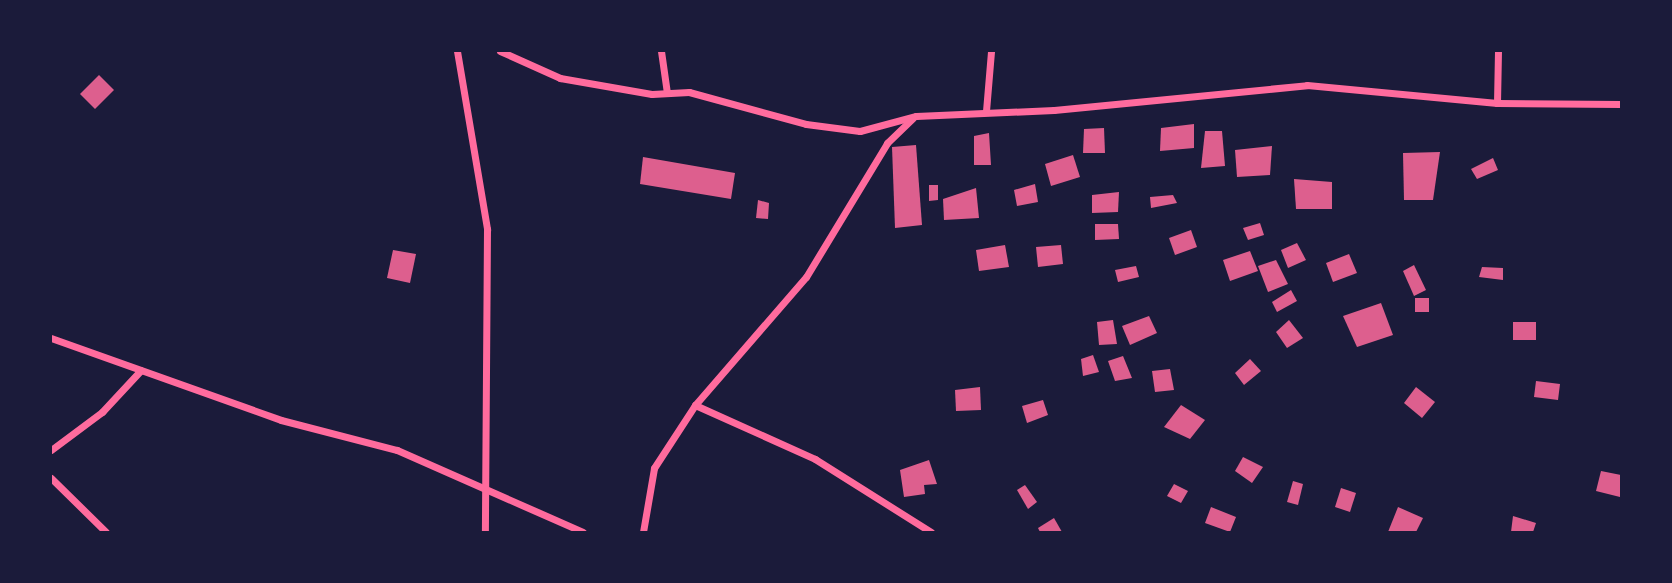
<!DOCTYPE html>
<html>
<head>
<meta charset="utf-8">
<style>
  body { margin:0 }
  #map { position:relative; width:1672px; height:583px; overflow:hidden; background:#1b1b3a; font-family:"DejaVu Sans",sans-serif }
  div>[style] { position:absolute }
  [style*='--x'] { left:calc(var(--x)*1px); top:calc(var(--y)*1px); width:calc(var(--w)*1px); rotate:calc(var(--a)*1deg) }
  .building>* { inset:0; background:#dd5f8e }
  .minor>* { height:7px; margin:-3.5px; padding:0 3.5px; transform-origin:3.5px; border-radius:3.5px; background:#ff6b9d }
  span { translate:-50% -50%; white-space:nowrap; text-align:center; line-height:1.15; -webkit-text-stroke:5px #1b1b3a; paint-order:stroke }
  .frame { position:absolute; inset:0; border:52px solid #1b1b3a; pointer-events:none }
</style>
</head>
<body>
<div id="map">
  <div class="building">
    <i style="clip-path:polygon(99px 75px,114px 90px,95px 109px,80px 94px)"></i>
    <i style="clip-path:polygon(1194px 124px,1194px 148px,1160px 151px,1161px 128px)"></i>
    <i style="clip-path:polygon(1104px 128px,1105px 153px,1083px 153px,1084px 129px)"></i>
    <i style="clip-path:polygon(1205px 131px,1222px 131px,1225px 166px,1201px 168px)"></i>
    <i style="clip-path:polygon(989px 133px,991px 165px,974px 165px,974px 136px)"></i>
    <i style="clip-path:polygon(916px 145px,922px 225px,895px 228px,892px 147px)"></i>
    <i style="clip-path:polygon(1272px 146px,1270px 175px,1237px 177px,1235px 150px)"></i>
    <i style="clip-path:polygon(1440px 152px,1433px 200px,1404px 200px,1403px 153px)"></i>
    <i style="clip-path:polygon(1073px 155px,1080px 177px,1051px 186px,1045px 164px)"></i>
    <i style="clip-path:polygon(643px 157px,735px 173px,731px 199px,640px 184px)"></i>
    <i style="clip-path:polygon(1493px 158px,1498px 170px,1477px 179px,1471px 169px)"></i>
    <i style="clip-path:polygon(1294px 179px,1332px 182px,1332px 209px,1296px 209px)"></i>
    <i style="clip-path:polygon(1035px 184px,1038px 202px,1017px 206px,1014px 190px)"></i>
    <i style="clip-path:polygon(929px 185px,938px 185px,938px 200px,929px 201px)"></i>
    <i style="clip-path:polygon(976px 188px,979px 218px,944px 220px,943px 199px)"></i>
    <i style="clip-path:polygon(1119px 192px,1118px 212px,1092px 213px,1092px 195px)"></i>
    <i style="clip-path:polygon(1173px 195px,1177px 203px,1151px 208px,1150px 197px)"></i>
    <i style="clip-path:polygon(758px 200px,769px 203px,768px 219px,756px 218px)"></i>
    <i style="clip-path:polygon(1260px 223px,1264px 235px,1248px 240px,1243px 228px)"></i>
    <i style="clip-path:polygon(1095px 224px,1118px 224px,1119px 239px,1095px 240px)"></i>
    <i style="clip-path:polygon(1191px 230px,1197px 247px,1175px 255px,1169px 238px)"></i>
    <i style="clip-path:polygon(1297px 243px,1306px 260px,1288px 268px,1281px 250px)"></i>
    <i style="clip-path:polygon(1005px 245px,1009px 267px,979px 271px,976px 250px)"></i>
    <i style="clip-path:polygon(1061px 245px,1063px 264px,1038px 267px,1036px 247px)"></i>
    <i style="clip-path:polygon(393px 250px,416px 254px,410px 283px,387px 278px)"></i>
    <i style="clip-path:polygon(1250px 251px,1258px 271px,1230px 281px,1223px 260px)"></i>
    <i style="clip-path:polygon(1349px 254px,1357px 273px,1333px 282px,1326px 263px)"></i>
    <i style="clip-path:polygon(1276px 260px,1288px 284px,1268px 292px,1258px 266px)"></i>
    <i style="clip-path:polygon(1414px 265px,1426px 290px,1414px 296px,1403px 271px)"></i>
    <i style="clip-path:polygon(1136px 266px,1139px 277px,1118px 282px,1115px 270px)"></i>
    <i style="clip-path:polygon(1482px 267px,1503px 268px,1503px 280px,1479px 277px)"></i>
    <i style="clip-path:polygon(1291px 290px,1297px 301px,1277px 312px,1272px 302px)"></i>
    <i style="clip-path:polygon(1415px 298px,1429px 298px,1429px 312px,1415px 312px)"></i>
    <i style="clip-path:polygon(1381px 303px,1393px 335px,1357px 347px,1343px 316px)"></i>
    <i style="clip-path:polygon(1149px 316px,1157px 333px,1130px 345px,1122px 326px)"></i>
    <i style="clip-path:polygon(1113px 320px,1117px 344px,1099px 345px,1097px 322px)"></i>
    <i style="clip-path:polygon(1289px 320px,1303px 338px,1287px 348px,1276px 332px)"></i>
    <i style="clip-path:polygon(1513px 322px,1536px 322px,1536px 340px,1513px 340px)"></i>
    <i style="clip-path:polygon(1093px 355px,1099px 372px,1083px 376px,1081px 359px)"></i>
    <i style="clip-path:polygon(1123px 356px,1132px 378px,1115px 381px,1108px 361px)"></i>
    <i style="clip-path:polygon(1250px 359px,1261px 371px,1244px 385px,1235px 373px)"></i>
    <i style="clip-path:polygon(1170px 369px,1174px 390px,1155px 392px,1152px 371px)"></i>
    <i style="clip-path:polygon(1536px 381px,1560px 384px,1558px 400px,1534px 397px)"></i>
    <i style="clip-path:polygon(980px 387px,981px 410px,956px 411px,955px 390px)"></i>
    <i style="clip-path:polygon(1416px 387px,1435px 402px,1422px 418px,1404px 403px)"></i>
    <i style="clip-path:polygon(1043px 400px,1048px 415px,1027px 423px,1022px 406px)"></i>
    <i style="clip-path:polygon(1181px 405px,1205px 420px,1190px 439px,1164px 427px)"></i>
    <i style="clip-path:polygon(1243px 457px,1263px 467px,1252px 483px,1235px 471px)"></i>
    <i style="clip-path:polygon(929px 460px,937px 484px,924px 485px,925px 494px,904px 497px,900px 470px)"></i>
    <i style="clip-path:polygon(1601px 471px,1621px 475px,1620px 497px,1596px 491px)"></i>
    <i style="clip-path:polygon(1293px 481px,1303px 484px,1298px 505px,1287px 502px)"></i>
    <i style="clip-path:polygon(1174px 484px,1188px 491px,1181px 503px,1167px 496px)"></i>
    <i style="clip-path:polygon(1025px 485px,1037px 502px,1028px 509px,1017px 490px)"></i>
    <i style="clip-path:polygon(1341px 488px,1356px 493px,1350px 512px,1335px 507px)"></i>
    <i style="clip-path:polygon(1211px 507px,1236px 517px,1230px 532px,1205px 523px)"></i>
    <i style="clip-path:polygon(1398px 507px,1423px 518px,1416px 532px,1388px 532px)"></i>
    <i style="clip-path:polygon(1513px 516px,1536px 523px,1533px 532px,1511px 532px)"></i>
    <i style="clip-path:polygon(1054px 518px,1062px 532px,1040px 532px,1038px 528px)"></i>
  </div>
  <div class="minor">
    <i style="--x:457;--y:51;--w:181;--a:80.4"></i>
    <i style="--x:487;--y:229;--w:303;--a:90.4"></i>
    <i style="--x:500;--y:51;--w:66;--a:24.2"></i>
    <i style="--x:560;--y:78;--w:93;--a:9.9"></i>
    <i style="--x:652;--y:94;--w:37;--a:-3"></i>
    <i style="--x:689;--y:92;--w:121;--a:15.3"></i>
    <i style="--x:806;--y:124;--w:54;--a:7.4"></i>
    <i style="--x:860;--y:131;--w:58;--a:-15"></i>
    <i style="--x:916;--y:116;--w:138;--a:-2.5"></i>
    <i style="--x:1054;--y:110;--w:254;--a:-5.6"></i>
    <i style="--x:1307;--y:85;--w:191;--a:5.4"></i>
    <i style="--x:1497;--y:103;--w:124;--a:0.5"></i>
    <i style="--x:661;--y:51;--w:42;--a:81.9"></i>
    <i style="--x:1497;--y:103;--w:52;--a:-88.9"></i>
    <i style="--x:986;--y:111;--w:60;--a:-85.2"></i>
    <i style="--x:51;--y:338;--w:244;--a:19.6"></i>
    <i style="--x:281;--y:420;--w:120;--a:14.5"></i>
    <i style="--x:397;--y:450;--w:203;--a:23.8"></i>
    <i style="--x:695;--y:405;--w:132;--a:24.2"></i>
    <i style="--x:815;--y:459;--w:137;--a:32.2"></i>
    <i style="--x:51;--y:450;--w:64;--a:-36.7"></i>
    <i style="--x:102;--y:412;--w:57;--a:-47.1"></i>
    <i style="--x:51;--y:478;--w:77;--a:44.5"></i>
    <i style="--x:643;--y:532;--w:65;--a:-80.2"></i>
    <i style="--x:654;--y:468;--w:75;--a:-56.9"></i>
    <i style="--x:695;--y:405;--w:169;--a:-49.1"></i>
    <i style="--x:806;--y:277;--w:157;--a:-58.8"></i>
    <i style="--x:887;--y:143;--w:36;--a:-44"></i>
  </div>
  <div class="frame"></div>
</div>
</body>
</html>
